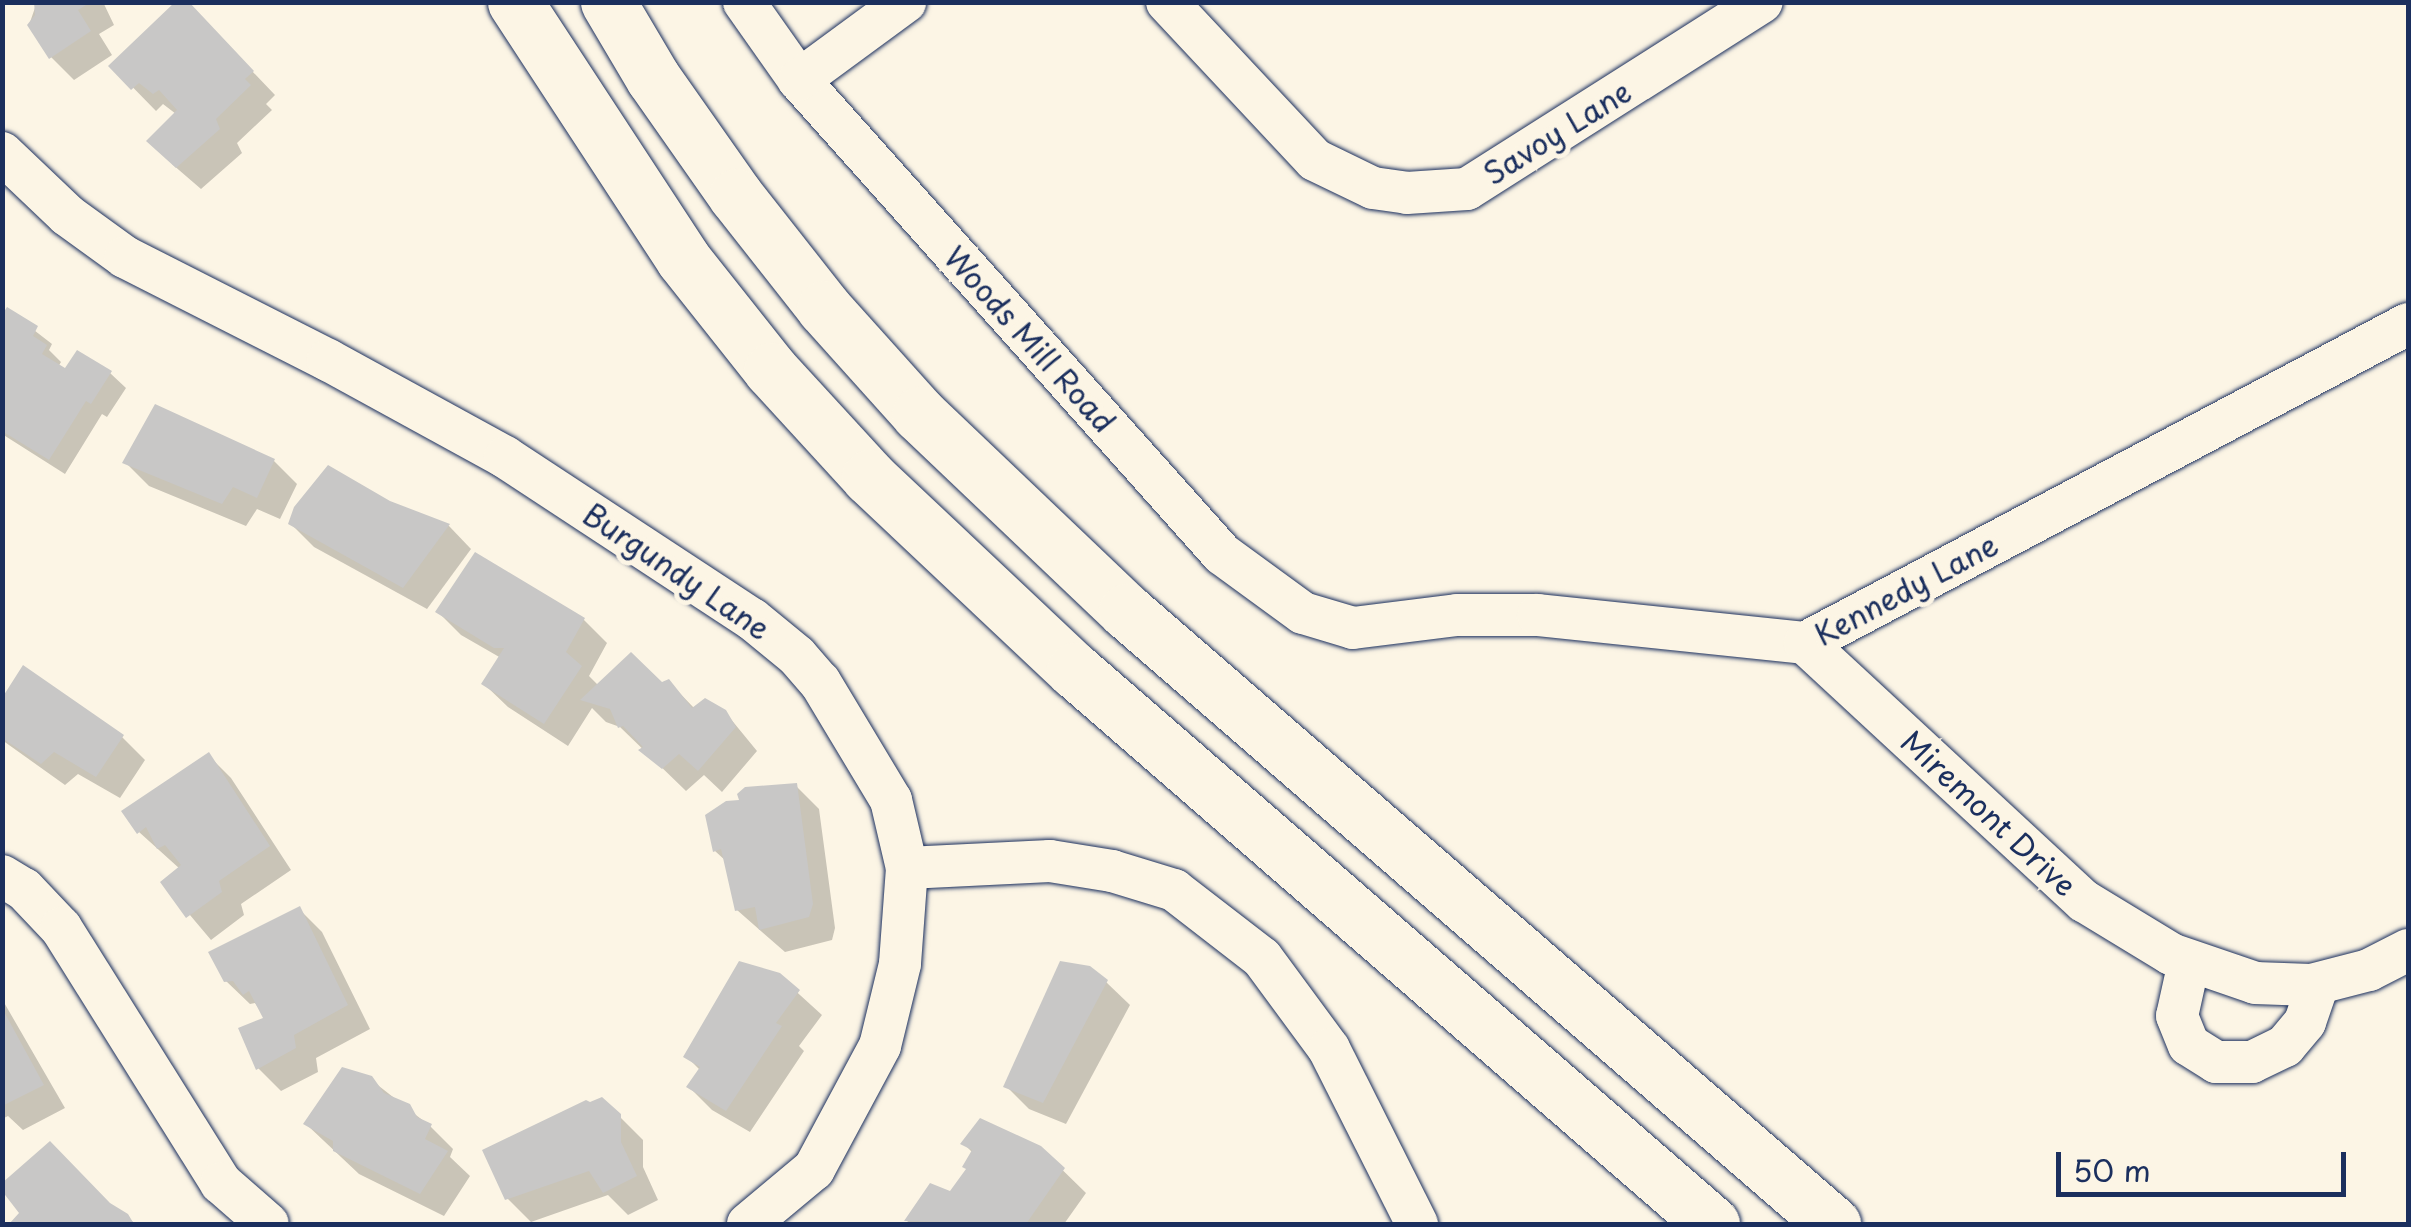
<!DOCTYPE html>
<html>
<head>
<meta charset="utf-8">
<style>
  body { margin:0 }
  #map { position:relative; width:2411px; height:1227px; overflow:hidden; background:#fcf5e5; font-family:"Playpen Sans",sans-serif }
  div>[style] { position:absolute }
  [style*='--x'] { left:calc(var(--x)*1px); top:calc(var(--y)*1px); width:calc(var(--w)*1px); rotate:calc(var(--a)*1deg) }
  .shadow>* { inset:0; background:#0003 }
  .building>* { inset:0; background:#c8c7c6 }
  .roads { filter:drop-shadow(0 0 2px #1b2f5e) drop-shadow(0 0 2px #1b2f5e) }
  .minor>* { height:42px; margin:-21px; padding:0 21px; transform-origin:21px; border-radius:21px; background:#fcf5e5 }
  .highway>* { height:55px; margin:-27.5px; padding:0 27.5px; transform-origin:27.5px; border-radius:27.5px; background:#fcf5e5 }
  span { translate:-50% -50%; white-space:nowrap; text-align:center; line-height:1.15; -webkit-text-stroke:10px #fcf5e5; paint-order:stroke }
  .street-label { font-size:30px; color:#1b2f5e }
  .frame { position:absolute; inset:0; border:5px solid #1b2f5e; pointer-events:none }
  .scale { position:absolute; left:2056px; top:1152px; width:290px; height:45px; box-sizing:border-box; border:5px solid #1b2f5e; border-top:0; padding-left:12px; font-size:30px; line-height:35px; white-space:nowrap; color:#1b2f5e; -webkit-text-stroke:8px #fcf5e5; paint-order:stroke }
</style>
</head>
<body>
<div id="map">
  <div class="shadow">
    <i style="clip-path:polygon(37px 2px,103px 2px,114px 25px,99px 34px,112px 55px,74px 80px,51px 57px,29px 25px)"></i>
    <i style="clip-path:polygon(205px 22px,275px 95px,266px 104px,272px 110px,237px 143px,242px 153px,201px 189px,172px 164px,176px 114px,163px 104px,156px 111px,112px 66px)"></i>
    <i style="clip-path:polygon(8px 310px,52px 344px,49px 350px,61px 362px,58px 367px,66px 372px,110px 373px,126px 388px,107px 417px,102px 414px,65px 474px,2px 434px,2px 319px)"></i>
    <i style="clip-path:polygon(274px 461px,297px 484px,280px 519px,257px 509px,246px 526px,149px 486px,126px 463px)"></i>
    <i style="clip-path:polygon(389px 504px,449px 526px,471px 549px,427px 609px,314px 547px,290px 523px)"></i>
    <i style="clip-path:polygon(438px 612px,584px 620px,607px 643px,589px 676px,599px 686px,669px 682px,695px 709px,725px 712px,757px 751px,722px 792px,704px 775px,686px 791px,620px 727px,606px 722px,592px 708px,568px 746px,508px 707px,484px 684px,501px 658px,461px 635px)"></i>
    <i style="clip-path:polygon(2px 702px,122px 737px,145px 760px,120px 798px,78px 774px,65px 785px,2px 740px)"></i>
    <i style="clip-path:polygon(208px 755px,231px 778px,291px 870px,241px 904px,244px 915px,211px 940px,163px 883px,180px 869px,139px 832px)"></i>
    <i style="clip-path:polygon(796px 786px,819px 809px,835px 928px,832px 940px,785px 952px,737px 910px,727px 862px,715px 851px,742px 802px)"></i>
    <i style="clip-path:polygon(299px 909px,322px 932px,370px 1029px,316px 1058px,318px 1072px,281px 1091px,258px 1068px,266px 1019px,255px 1003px,250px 1004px,226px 981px)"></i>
    <i style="clip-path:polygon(778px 975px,822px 1015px,799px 1046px,804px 1051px,750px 1132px,712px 1110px,689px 1087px,701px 1071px,687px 1057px)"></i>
    <i style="clip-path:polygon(1106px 982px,1130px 1005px,1066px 1124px,1029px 1109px,1006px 1086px)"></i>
    <i style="clip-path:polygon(2px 999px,65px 1108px,23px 1130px,8px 1116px,2px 1119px)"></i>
    <i style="clip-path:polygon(370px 1079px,430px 1126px,453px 1149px,450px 1157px,470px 1176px,444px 1216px,359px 1174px,306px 1124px)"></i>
    <i style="clip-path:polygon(619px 1116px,643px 1140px,643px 1167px,658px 1200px,628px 1215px,608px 1195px,531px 1222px,507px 1198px)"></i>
    <i style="clip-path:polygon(964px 1144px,1040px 1148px,1086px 1193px,1064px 1224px,911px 1224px,907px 1221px,951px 1194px,968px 1170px,973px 1153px)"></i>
    <i style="clip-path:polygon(110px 1206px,136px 1224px,12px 1224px,23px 1213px)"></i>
  </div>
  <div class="building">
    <i style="clip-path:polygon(34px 2px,91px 2px,78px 10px,91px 31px,49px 59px,27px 25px,35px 15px)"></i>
    <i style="clip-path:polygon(175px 2px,189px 2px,254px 71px,245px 79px,251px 85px,216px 119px,220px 129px,176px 168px,146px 141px,177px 110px,159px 90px,153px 94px,139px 83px,131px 90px,108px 66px)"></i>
    <i style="clip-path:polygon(7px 307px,38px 326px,33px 336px,47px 345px,42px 354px,65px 368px,77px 350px,112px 371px,91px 404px,86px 401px,49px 460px,2px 431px,2px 315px)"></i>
    <i style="clip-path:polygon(155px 404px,275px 459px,257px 498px,233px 487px,222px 504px,122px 463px)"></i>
    <i style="clip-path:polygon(328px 465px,390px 501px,450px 524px,403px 588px,288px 524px,294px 507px)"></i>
    <i style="clip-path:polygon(475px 552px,585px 618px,566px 652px,582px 666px,544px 724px,481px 684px,504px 648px,494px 648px,435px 612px)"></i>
    <i style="clip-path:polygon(631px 652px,662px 682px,669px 679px,692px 708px,705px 698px,726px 710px,736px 727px,698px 771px,679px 754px,662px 769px,638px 750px,643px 747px,623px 726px,618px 728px,610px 709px,580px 700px)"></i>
    <i style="clip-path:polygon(23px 665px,124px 735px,96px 777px,54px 752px,41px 764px,2px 738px,2px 698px)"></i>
    <i style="clip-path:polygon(209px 752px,270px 846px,219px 881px,222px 892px,186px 918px,160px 882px,181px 865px,165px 845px,157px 849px,146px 827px,137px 834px,121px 811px)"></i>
    <i style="clip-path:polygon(797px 783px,813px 904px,809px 917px,759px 930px,755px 907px,735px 911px,721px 849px,713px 852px,705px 815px,726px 801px,739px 800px,737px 794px,745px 787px)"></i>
    <i style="clip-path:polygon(300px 906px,348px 1005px,294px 1035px,296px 1048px,256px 1070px,238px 1028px,263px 1018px,249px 991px,243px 995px,233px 981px,224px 982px,208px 952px)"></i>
    <i style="clip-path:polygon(739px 961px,780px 973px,800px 990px,776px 1023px,782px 1026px,726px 1111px,686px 1087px,700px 1067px,683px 1057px)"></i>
    <i style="clip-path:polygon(1060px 961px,1090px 966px,1108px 980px,1043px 1103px,1003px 1087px)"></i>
    <i style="clip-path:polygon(2px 1008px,44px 1085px,2px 1106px)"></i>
    <i style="clip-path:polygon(342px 1067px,372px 1076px,384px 1093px,410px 1104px,417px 1117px,432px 1124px,425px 1139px,448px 1151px,420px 1194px,333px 1151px,333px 1141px,303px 1124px)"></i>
    <i style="clip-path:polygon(602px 1097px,621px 1114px,621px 1142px,637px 1176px,603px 1193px,589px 1171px,505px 1200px,482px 1150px,586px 1100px,590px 1102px)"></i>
    <i style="clip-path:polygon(980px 1118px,1041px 1146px,1065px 1168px,1026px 1224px,904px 1221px,930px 1183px,950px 1191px,966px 1169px,962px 1167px,972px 1150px,960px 1144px)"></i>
    <i style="clip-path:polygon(50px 1141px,110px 1203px,128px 1214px,134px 1224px,9px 1224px,19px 1213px,2px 1191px,2px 1183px)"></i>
  </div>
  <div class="roads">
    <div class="minor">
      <i style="--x:744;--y:2;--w:95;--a:54.8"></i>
      <i style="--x:799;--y:80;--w:635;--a:48.25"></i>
      <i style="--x:1222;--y:554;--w:100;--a:36.1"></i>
      <i style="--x:1303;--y:613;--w:52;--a:16.7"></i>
      <i style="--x:1353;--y:628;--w:105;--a:-7.1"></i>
      <i style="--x:1457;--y:615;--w:81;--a:0"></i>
      <i style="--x:1538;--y:615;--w:268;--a:6"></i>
      <i style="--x:1805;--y:643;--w:682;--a:-27.88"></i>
      <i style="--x:1167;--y:2;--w:216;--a:46.9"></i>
      <i style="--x:1315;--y:160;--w:64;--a:25.8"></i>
      <i style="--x:1373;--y:188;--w:34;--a:8"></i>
      <i style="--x:1407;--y:193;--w:60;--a:-3.8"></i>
      <i style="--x:1467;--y:189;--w:349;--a:-32.4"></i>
      <i style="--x:799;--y:80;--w:132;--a:-36.3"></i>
      <i style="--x:2;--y:153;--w:90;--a:43.6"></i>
      <i style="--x:67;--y:215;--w:72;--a:35.9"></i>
      <i style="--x:125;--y:257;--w:228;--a:26.9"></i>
      <i style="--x:328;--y:360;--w:202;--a:28.7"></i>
      <i style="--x:505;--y:457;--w:295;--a:33.3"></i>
      <i style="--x:752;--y:619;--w:58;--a:39.4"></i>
      <i style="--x:797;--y:656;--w:35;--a:49"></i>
      <i style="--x:820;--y:682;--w:138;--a:59"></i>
      <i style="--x:891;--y:800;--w:70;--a:76.8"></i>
      <i style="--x:907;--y:868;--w:96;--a:94.2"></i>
      <i style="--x:900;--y:964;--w:84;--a:103.7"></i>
      <i style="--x:880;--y:1046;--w:140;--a:118.2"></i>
      <i style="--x:814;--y:1169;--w:86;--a:140.2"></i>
      <i style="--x:1805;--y:643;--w:380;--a:42.8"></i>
      <i style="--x:2084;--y:901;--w:102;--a:31.3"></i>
      <i style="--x:2171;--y:954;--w:89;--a:19"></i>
      <i style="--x:2255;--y:983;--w:56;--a:2"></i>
      <i style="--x:2311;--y:985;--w:60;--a:-14.5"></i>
      <i style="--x:2369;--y:970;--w:44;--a:-27.1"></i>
      <i style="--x:907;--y:868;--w:143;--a:-2.8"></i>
      <i style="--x:1050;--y:861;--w:63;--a:9.2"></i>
      <i style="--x:1112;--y:871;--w:65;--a:17"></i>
      <i style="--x:1174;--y:890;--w:111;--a:37.7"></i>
      <i style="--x:1262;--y:958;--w:113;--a:53.6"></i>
      <i style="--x:1329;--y:1049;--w:196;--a:63.3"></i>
      <i style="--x:2;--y:876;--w:26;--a:31"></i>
      <i style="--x:24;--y:889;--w:54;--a:46.5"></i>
      <i style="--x:61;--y:928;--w:301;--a:57.9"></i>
      <i style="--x:221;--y:1183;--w:62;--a:41.1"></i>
      <i style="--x:2189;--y:962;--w:55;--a:102.5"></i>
      <i style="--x:2177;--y:1016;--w:31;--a:68"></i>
      <i style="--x:2189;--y:1045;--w:32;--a:32"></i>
      <i style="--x:2216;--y:1062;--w:36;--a:0"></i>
      <i style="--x:2252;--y:1062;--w:37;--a:-26"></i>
      <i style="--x:2285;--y:1046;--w:31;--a:-50"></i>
      <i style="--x:2305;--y:1022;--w:40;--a:-71.1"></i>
    </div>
    <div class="highway">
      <i style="--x:515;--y:2;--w:307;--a:56.8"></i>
      <i style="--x:683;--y:259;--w:142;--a:51.6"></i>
      <i style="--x:771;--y:370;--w:145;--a:47.5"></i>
      <i style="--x:869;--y:477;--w:282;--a:43.3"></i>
      <i style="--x:1074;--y:670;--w:845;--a:40.97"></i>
      <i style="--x:608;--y:2;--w:88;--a:59.4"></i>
      <i style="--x:653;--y:78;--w:144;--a:54.9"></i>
      <i style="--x:736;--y:196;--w:142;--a:51.8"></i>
      <i style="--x:824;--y:308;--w:142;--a:48.1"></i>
      <i style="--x:919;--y:414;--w:286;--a:43.6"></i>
      <i style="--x:1126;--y:611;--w:936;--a:40.93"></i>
    </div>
  </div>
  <div class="street-label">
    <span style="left:1557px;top:132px;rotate:-32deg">Savoy Lane</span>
    <span style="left:1030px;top:339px;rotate:48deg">Woods Mill Road</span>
    <span style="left:677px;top:571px;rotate:34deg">Burgundy Lane</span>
    <span style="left:1906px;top:589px;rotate:-28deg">Kennedy Lane</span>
    <span style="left:1989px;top:813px;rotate:43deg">Miremont Drive</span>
  </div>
  <div class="frame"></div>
  <div class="scale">50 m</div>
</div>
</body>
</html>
